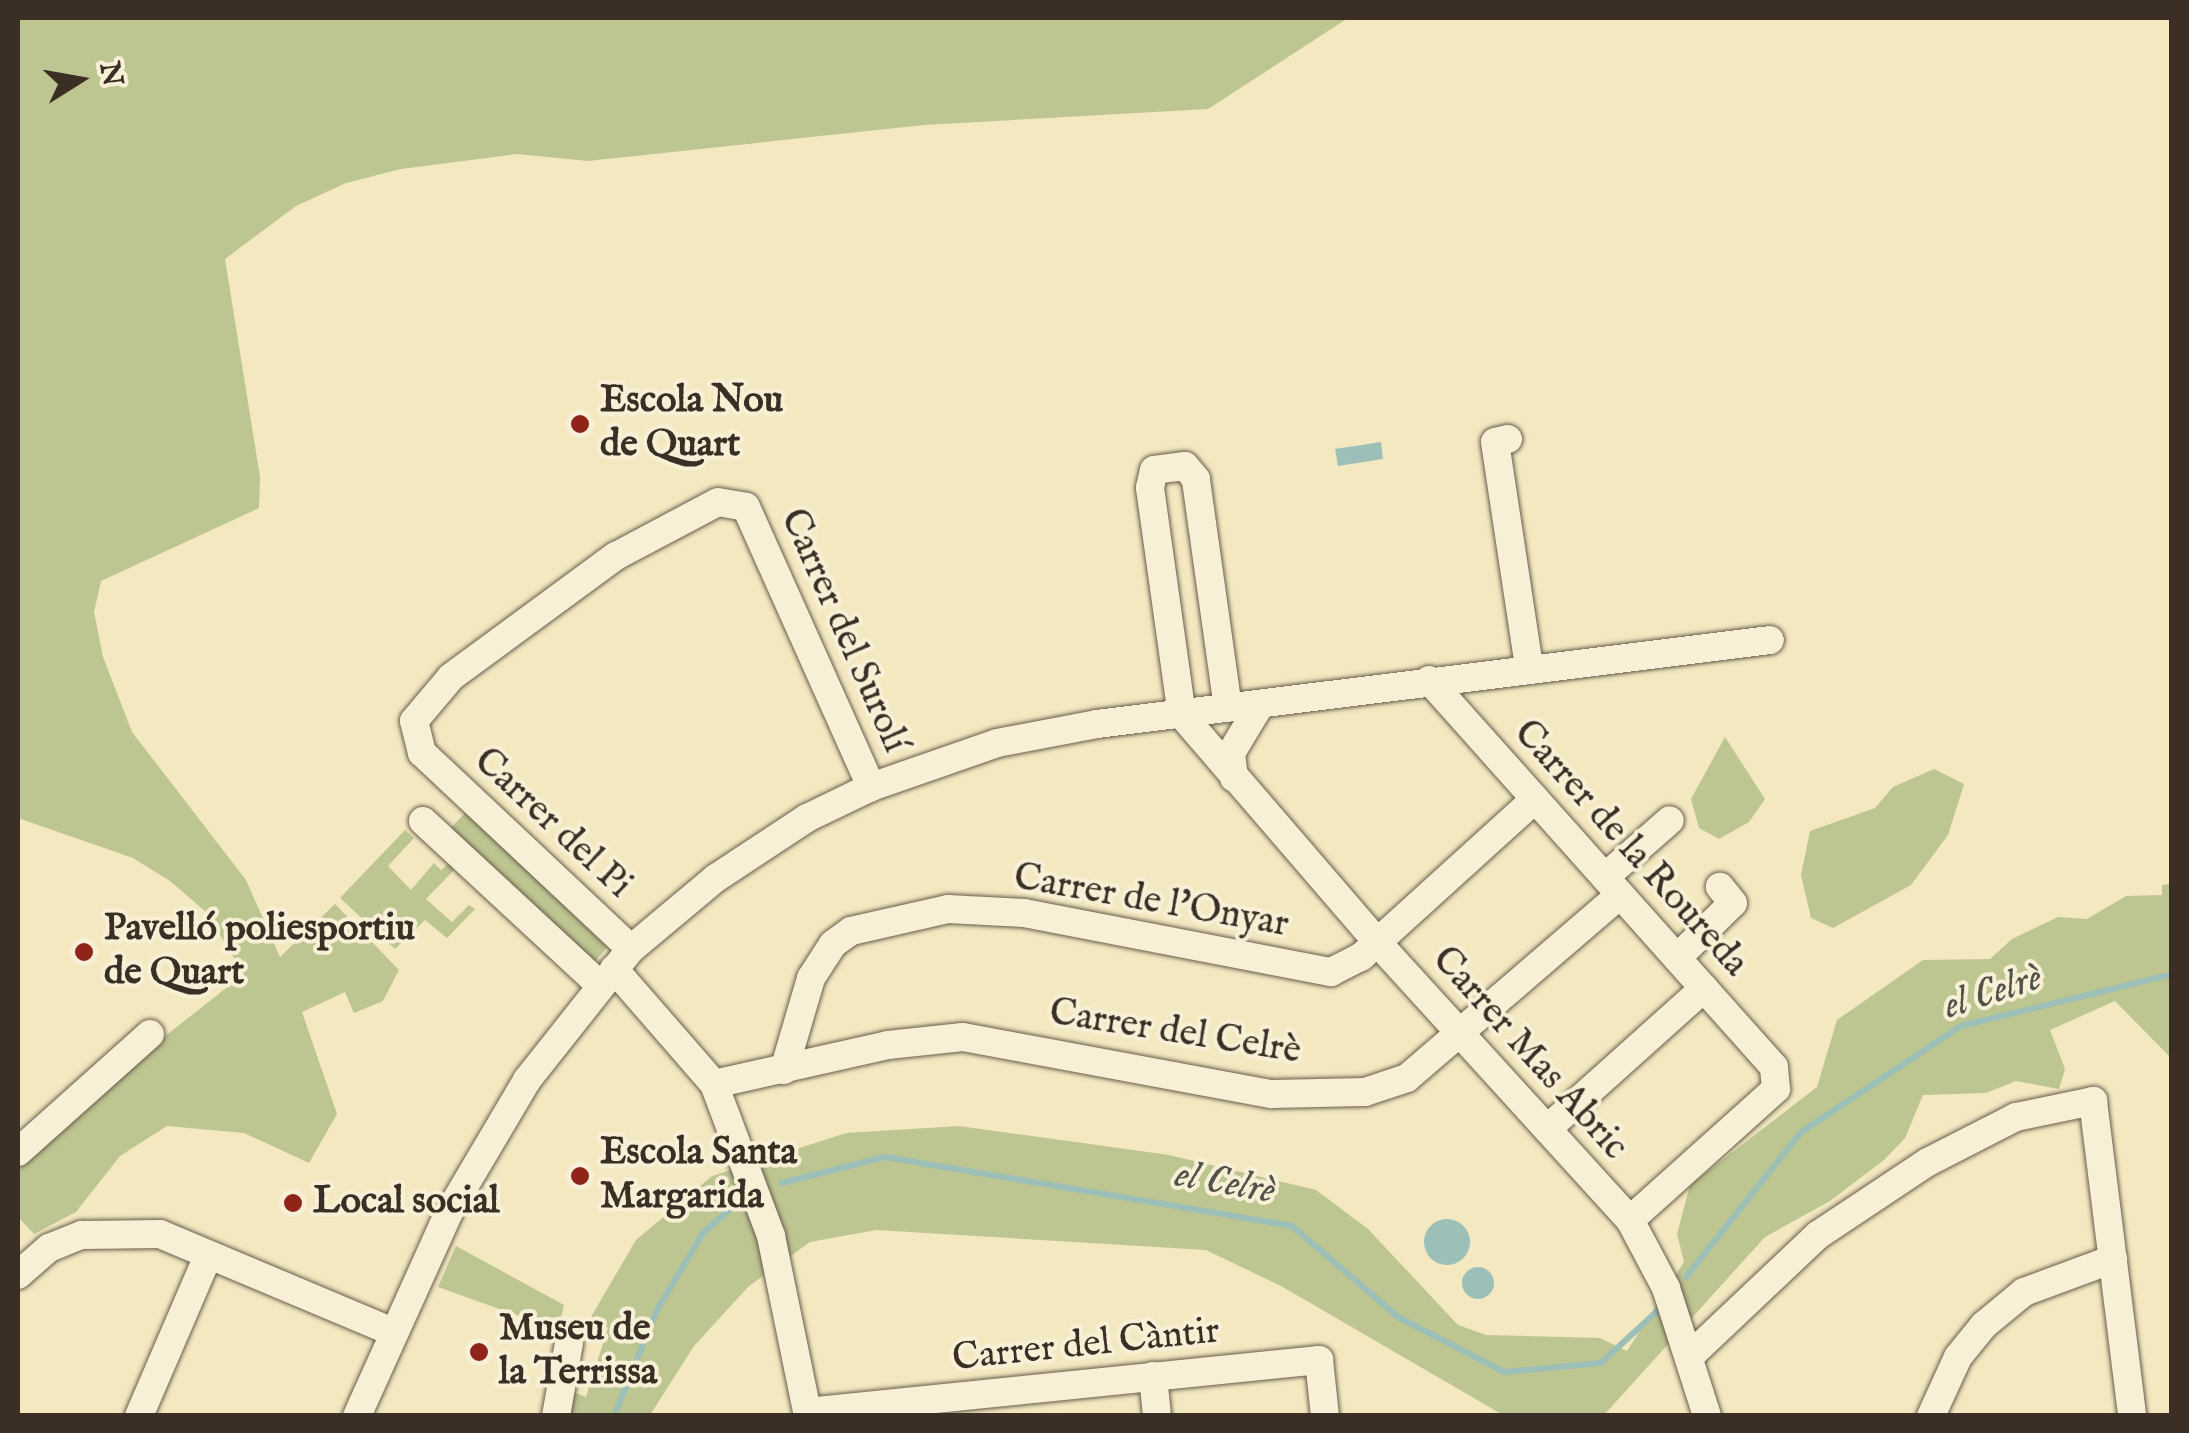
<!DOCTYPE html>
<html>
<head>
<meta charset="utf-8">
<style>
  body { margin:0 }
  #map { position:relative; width:2189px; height:1433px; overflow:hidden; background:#f3e8c0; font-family:"IM FELL English",serif }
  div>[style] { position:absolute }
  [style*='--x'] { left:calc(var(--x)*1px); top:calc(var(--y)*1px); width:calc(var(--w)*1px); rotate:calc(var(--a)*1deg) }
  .green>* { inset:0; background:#bdc591 }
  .water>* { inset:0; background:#9cbfb8 }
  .round { border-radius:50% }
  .stream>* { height:6px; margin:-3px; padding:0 3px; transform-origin:3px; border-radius:3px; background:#9cbfb8 }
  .roads { filter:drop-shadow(0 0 2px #685c4c) drop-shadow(0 0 2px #685c4c) }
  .minor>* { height:28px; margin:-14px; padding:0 14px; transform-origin:14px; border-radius:14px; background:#f7f0d6 }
  .dots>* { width:28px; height:28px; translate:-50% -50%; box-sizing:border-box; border:5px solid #f7f0d6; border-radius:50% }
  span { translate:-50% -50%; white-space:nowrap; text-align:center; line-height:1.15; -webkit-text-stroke:8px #f7f0d6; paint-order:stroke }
  .poi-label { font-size:38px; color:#3a2e25; font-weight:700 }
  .left { translate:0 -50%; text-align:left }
  .street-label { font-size:38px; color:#3a2e25 }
  .water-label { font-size:40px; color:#52524a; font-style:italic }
  .frame { position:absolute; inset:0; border:20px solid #3a2e25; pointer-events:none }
  .north { position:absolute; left:30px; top:30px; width:100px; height:100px; -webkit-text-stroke:8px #f7f0d6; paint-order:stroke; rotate:79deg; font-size:28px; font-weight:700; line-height:40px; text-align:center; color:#3a2e25 }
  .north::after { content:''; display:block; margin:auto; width:35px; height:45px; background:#3a2e25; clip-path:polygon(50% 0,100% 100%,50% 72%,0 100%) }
</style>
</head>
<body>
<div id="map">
  <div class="green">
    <i style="clip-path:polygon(18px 18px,1348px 18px,1208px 109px,924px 125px,588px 161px,517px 154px,401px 169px,346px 183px,296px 206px,225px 259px,260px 477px,259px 508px,101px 581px,94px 612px,103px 657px,132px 732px,246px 880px,280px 957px,335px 904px,399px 970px,383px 1001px,354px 1013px,345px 992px,302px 1012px,337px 1114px,309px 1163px,244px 1133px,167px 1126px,120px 1156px,76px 1212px,34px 1234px,18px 1217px,18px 1152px,244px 974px,205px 911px,170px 881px,133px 858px,18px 818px)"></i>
    <i style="clip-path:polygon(1725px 737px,1765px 799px,1749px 822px,1719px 839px,1699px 828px,1691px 799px)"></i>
    <i style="clip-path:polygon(1934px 769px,1964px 784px,1948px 835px,1911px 885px,1833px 928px,1811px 918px,1801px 875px,1810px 831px,1875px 808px,1893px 787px)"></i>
    <i style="clip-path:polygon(466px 812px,609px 945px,591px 966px,445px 834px)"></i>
    <i style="clip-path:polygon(405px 830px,414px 838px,388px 866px,411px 890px,434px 863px,441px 870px,450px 862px,456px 868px,426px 899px,452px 922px,469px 905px,475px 909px,447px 938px,425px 920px,395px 949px,340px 898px)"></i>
    <i style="clip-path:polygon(2171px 884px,2171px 1058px,2115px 1001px,2050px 1030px,2065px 1069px,2059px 1089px,2016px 1081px,1986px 1093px,1923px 1095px,1905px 1138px,1884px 1160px,1830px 1201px,1765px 1237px,1604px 1415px,1503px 1415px,1281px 1286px,1206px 1250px,876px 1230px,810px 1242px,749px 1286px,694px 1346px,650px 1415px,565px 1416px,570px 1391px,586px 1397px,608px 1328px,591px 1317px,636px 1240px,712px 1176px,846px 1133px,959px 1126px,1169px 1155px,1316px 1190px,1368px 1229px,1458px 1325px,1486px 1335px,1600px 1338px,1627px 1351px,1684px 1262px,1677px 1234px,1690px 1185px,1817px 1087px,1837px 1020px,1923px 960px,1990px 959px,2012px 939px,2058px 917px,2087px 919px,2126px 896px,2162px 895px,2162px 885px)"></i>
    <i style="clip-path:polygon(456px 1246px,564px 1305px,558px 1330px,438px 1287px)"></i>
  </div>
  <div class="water">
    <i style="clip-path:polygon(1381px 442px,1383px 459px,1338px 466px,1335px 449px)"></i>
    <i class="round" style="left:1424px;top:1219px;width:46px;height:46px"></i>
    <i class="round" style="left:1462px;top:1267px;width:32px;height:32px"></i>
  </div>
  <div class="stream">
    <i style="--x:782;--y:1183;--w:106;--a:-14.2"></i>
    <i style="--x:885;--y:1157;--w:413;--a:9.6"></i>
    <i style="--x:1292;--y:1226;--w:140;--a:40.6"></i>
    <i style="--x:1398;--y:1317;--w:119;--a:27.4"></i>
    <i style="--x:1504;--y:1372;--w:97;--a:-5.3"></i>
    <i style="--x:1601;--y:1363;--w:75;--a:-42.8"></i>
    <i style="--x:1686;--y:1277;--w:185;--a:-51.6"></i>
    <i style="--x:1801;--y:1132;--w:192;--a:-33.5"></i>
    <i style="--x:1961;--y:1026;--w:217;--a:-13.8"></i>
    <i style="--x:614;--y:1416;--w:114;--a:-67.9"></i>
    <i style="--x:657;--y:1310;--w:90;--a:-59.1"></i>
    <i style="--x:703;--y:1233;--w:44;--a:-41.3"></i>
  </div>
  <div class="roads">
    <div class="minor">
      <i style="--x:1508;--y:439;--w:13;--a:167"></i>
      <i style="--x:1495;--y:442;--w:229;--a:81.4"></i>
      <i style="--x:1429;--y:680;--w:518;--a:48.28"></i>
      <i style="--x:1774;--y:1067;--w:22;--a:85"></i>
      <i style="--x:1776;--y:1089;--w:196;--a:138.1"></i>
      <i style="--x:1228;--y:708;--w:231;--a:-98"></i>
      <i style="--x:1196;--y:479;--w:17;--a:-130"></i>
      <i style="--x:1185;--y:466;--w:31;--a:173"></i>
      <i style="--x:1154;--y:470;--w:18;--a:103"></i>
      <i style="--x:1150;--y:488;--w:229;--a:82"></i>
      <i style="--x:1182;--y:715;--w:299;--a:49.3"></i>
      <i style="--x:1377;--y:942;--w:376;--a:47.7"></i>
      <i style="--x:1630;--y:1220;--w:77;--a:62.1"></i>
      <i style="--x:1666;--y:1288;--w:134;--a:72.2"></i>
      <i style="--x:1234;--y:778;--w:25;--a:-97"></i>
      <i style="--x:1231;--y:753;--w:56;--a:-58.9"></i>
      <i style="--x:423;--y:821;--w:241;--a:42.8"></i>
      <i style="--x:1605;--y:877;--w:86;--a:-41.2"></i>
      <i style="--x:631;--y:949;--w:287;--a:-136.8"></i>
      <i style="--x:422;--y:753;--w:33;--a:-104"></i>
      <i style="--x:414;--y:721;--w:57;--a:-49.9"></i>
      <i style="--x:451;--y:677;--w:205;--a:-36.3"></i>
      <i style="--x:616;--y:556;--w:115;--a:-27.9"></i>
      <i style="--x:718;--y:502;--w:28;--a:10"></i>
      <i style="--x:746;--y:507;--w:307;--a:65.9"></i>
      <i style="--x:1677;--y:958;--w:78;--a:-44.5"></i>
      <i style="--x:1733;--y:903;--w:21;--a:-129"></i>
      <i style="--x:614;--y:969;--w:152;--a:49"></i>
      <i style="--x:714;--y:1084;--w:162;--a:69.4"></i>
      <i style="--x:771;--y:1236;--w:184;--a:78.4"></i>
      <i style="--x:784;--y:1070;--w:96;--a:-73.6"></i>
      <i style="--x:811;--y:978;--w:40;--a:-57.1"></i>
      <i style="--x:833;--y:944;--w:22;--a:-36"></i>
      <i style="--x:851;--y:931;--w:99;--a:-12.8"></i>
      <i style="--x:948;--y:909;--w:76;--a:3"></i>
      <i style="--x:1024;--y:913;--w:313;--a:10.9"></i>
      <i style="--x:1331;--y:972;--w:34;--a:-27"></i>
      <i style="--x:1361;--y:957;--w:235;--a:-42.2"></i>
      <i style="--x:714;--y:1084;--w:178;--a:-12.6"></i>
      <i style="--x:888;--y:1045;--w:75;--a:-6.1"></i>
      <i style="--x:963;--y:1037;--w:314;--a:10.5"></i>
      <i style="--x:1272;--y:1094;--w:93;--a:-1.2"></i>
      <i style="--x:1365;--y:1092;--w:44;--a:-18.4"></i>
      <i style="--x:1407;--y:1078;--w:281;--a:-40.7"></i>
      <i style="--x:1547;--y:1129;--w:211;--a:-41.9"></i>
      <i style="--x:18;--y:1152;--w:177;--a:-41.8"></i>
      <i style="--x:18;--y:1275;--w:41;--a:-41.1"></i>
      <i style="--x:49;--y:1248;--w:35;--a:-22"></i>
      <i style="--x:82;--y:1235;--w:78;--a:-0.7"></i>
      <i style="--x:160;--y:1234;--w:253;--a:22.8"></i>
      <i style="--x:1691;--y:1355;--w:175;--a:-43.4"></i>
      <i style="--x:1818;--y:1235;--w:132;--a:-33.6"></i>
      <i style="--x:1928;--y:1162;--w:99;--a:-27.1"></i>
      <i style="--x:2016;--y:1117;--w:79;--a:-11.7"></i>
      <i style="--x:2093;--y:1101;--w:317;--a:82.9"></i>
      <i style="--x:1153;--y:1376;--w:40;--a:84.3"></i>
      <i style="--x:807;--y:1412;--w:515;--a:-5.8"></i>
      <i style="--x:1319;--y:1360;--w:56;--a:83.9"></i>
      <i style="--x:139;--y:1416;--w:172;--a:-66.7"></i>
      <i style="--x:357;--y:1416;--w:224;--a:-65.7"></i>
      <i style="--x:449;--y:1212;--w:153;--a:-59.4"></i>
      <i style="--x:527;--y:1080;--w:167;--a:-51.6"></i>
      <i style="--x:631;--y:949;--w:111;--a:-39.9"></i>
      <i style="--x:716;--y:878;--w:109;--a:-33.4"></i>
      <i style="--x:807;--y:818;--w:71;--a:-25.8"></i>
      <i style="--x:871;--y:787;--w:133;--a:-19.2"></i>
      <i style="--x:997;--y:743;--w:102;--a:-10.8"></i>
      <i style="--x:1097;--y:724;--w:678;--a:-7.11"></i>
      <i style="--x:556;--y:1416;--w:74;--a:-79.9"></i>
      <i style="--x:1931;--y:1416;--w:65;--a:-65.4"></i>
      <i style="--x:1958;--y:1357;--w:41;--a:-50.9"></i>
      <i style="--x:1984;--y:1325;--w:52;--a:-39.5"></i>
      <i style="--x:2024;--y:1292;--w:95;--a:-20.3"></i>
    </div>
  </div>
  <div class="dots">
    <i style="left:580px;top:424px;background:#8f2418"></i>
    <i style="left:84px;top:952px;background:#8f2418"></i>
    <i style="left:580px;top:1176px;background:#8f2418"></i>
    <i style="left:293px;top:1203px;background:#8f2418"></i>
    <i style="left:479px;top:1352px;background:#8f2418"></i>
  </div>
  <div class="poi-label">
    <span class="left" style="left:600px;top:424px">Escola Nou<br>de Quart</span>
    <span class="left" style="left:104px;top:952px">Pavelló poliesportiu<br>de Quart</span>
    <span class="left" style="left:600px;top:1176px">Escola Santa<br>Margarida</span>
    <span class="left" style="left:313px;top:1203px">Local social</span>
    <span class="left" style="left:499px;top:1352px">Museu de<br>la Terrissa</span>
  </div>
  <div class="street-label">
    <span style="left:843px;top:631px;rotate:66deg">Carrer del Surolí</span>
    <span style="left:552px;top:824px;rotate:43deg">Carrer del Pi</span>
    <span style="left:1630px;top:849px;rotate:48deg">Carrer de la Roureda</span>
    <span style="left:1151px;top:902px;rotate:10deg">Carrer de l'Onyar</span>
    <span style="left:1175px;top:1033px;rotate:9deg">Carrer del Celrè</span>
    <span style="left:1529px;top:1054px;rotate:48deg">Carrer Mas Abric</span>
    <span style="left:1086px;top:1346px;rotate:-6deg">Carrer del Càntir</span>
  </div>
  <div class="water-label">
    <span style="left:1993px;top:993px;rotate:-18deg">el Celrè</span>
    <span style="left:1225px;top:1184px;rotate:10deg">el Celrè</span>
  </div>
  <div class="frame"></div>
  <div class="north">N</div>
</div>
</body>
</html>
